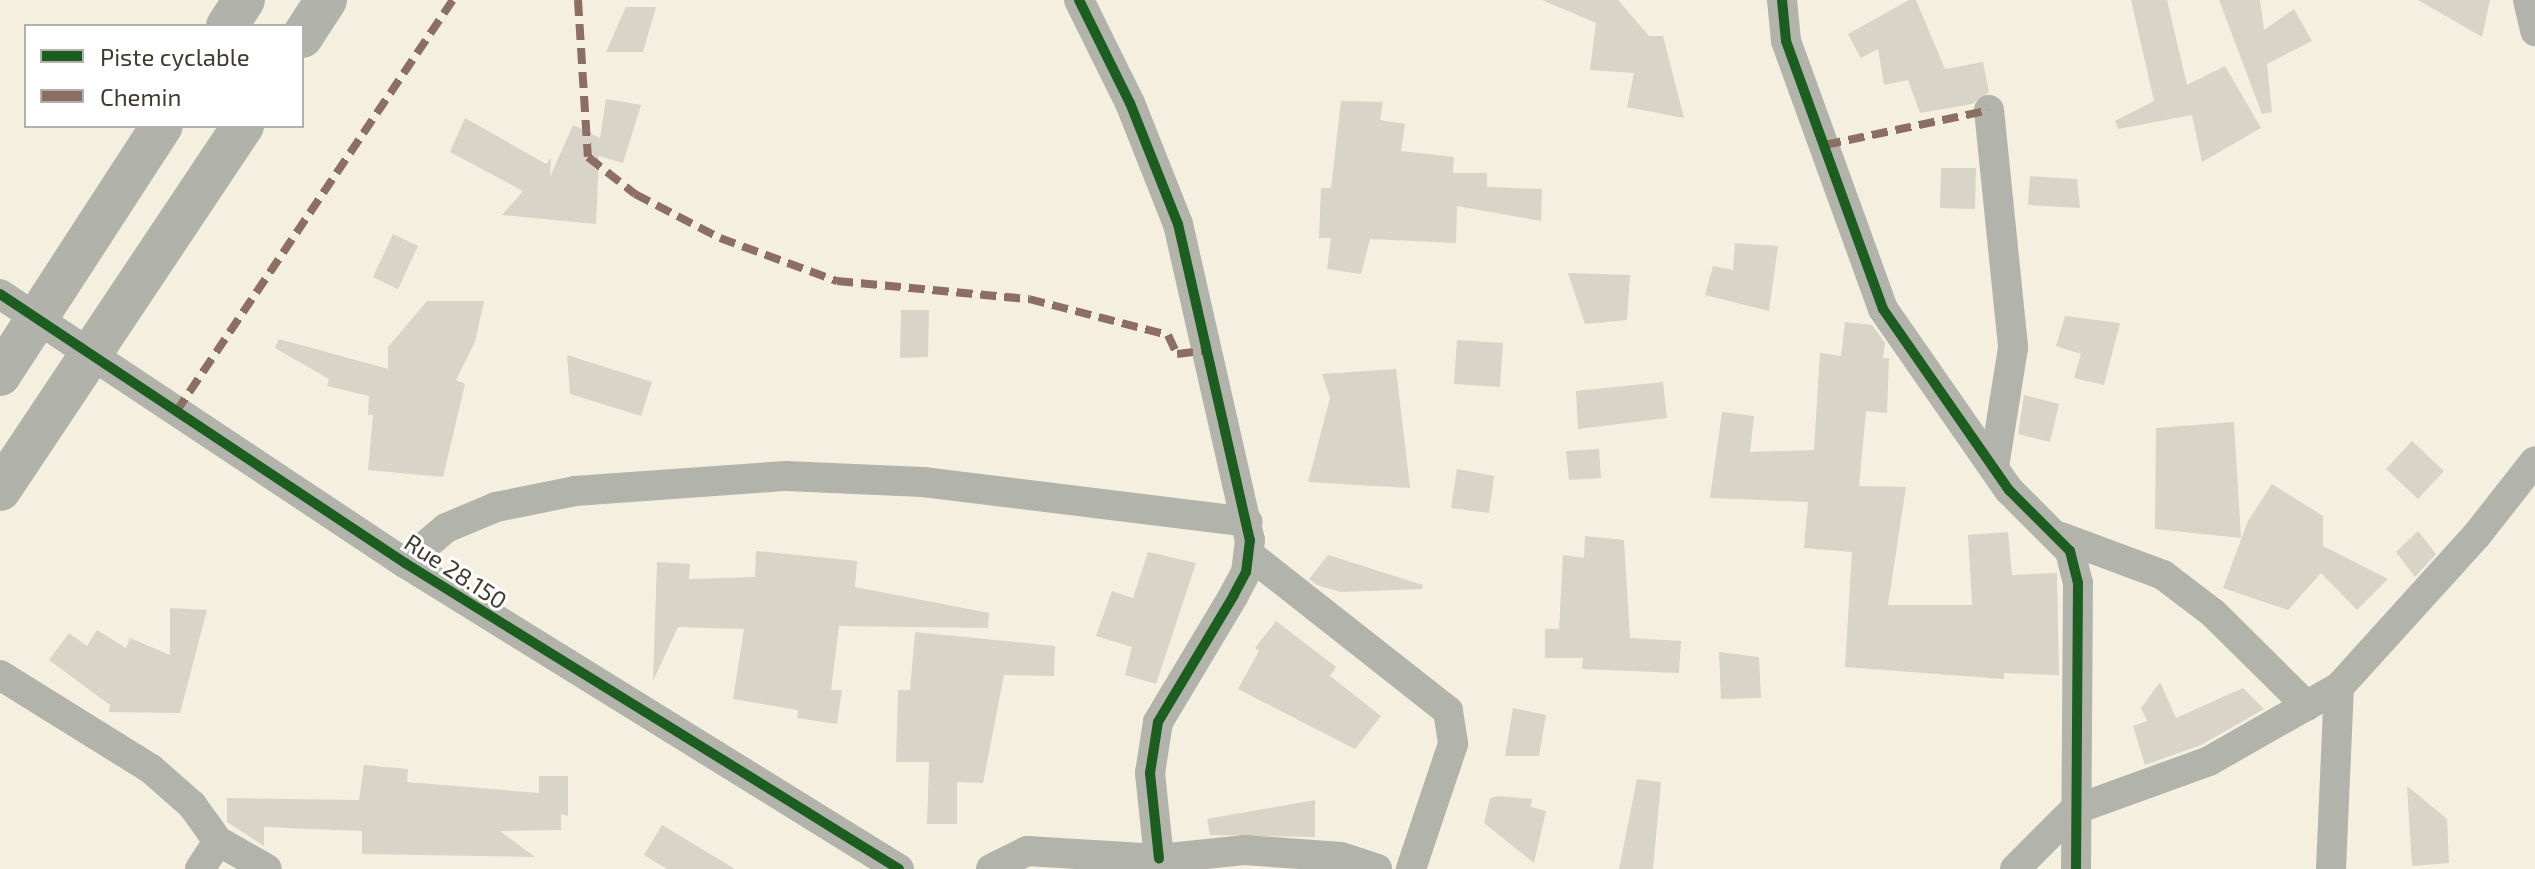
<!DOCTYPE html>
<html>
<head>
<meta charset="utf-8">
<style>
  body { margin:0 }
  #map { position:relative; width:2535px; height:869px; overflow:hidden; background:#f5efe0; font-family:"Exo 2",sans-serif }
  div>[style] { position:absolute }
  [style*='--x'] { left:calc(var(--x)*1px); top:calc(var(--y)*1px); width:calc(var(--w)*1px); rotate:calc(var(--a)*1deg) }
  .building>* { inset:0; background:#d8d4c7 }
  .minor>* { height:30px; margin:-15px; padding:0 15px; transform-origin:15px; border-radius:15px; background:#b2b3ab }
  .secondary>* { height:42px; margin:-21px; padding:0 21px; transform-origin:21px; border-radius:21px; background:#b1b2a9 }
  .quiet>* { height:8px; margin-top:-4px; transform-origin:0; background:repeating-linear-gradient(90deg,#8d6e63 0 16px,transparent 0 24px) }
  .cycleway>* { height:10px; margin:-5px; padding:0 5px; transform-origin:5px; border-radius:5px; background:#1b5e20 }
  span { translate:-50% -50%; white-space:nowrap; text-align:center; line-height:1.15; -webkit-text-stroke:6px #fff; paint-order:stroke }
  .street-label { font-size:24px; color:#403b2e }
  .legend { position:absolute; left:24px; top:24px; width:280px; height:104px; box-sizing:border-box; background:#fff; border:2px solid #b3b1ab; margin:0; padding:10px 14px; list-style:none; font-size:24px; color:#403b2e }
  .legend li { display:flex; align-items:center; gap:16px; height:40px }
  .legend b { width:40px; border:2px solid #b3b1ab }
</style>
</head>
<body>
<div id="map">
  <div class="building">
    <i style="clip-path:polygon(1542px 0,1618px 0,1649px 36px,1663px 36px,1684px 118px,1627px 107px,1634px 73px,1590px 70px,1596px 23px)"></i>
    <i style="clip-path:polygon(1909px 0,1916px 0,1945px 69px,1983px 62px,1989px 92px,1972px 104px,1920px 113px,1908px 80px,1884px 85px,1878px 49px,1861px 58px,1848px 34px)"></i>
    <i style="clip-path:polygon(2131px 0,2167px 0,2187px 85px,2225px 66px,2261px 128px,2202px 162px,2192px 115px,2118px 129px,2115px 121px,2154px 101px)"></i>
    <i style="clip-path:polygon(2219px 0,2260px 0,2264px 30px,2294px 9px,2312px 41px,2267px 64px,2272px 112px,2262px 114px)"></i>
    <i style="clip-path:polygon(2418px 0,2490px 0,2482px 37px)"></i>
    <i style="clip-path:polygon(626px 7px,656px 7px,643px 52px,606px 52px)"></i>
    <i style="clip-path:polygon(606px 99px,641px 105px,623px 163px,599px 156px,596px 224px,502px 215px,523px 191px,450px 152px,465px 118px,546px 164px,551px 158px,550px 177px,573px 125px,600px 138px)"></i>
    <i style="clip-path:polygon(1341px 101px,1383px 102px,1380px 120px,1405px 124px,1401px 151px,1454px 157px,1453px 173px,1487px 173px,1487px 187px,1542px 189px,1541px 221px,1457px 206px,1456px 243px,1370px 239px,1361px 274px,1327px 269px,1331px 238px,1319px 238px,1321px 188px,1331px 188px)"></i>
    <i style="clip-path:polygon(1941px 168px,1976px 168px,1975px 209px,1940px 208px)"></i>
    <i style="clip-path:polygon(2030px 176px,2077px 179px,2080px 208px,2028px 205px)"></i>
    <i style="clip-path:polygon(393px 234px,418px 246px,398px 289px,373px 277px)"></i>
    <i style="clip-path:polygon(1735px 243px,1778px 246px,1769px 311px,1705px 295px,1713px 266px,1733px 270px)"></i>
    <i style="clip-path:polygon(1568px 273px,1630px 275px,1627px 320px,1585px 324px)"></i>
    <i style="clip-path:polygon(427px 301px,484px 301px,475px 342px,456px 380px,465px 384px,443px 477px,368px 470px,373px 415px,368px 415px,369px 396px,327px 386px,329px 379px,275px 348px,279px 339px,388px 369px,388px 347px)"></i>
    <i style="clip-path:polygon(901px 310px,929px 310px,928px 357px,900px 358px)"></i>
    <i style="clip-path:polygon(2065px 316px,2120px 323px,2104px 385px,2074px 378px,2081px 354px,2056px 346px)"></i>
    <i style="clip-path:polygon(1845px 322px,1872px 325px,1885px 343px,1883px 358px,1889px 358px,1887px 413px,1866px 411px,1859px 486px,1906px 487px,1888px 605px,1972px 605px,1968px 535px,2008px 532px,2012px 575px,2057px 573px,2059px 675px,2004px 673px,2004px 679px,1845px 667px,1852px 552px,1804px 548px,1808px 502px,1710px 498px,1722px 412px,1754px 416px,1750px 452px,1814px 450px,1820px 353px,1841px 356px)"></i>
    <i style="clip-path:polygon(1457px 340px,1503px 343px,1500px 387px,1454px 384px)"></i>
    <i style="clip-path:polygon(567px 355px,652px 382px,641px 416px,570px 394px)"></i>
    <i style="clip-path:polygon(1396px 369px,1410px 488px,1308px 482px,1330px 398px,1322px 374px)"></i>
    <i style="clip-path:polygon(1663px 382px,1667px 418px,1578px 429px,1576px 391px)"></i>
    <i style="clip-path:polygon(2024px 395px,2059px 404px,2050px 442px,2018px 434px)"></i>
    <i style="clip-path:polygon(2234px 422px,2241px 538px,2155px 529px,2156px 428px)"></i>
    <i style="clip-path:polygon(2412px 441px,2444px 471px,2418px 499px,2386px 469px)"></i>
    <i style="clip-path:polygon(1599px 449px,1601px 478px,1569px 480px,1566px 451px)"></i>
    <i style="clip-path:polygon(1457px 469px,1494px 476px,1489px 513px,1451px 508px)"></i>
    <i style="clip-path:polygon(2272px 484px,2323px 516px,2323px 546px,2388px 579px,2357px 610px,2321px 573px,2288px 610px,2223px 588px,2248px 521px)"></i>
    <i style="clip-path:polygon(2418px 531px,2436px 554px,2415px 577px,2396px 552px)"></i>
    <i style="clip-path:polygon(1585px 536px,1624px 540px,1630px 638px,1681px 641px,1679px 673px,1582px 669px,1583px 658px,1545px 658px,1545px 629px,1559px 629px,1563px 555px,1584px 558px)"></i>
    <i style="clip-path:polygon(756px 551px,857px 561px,855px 587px,989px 613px,988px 628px,839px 626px,831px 690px,842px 690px,837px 724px,797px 718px,798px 710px,733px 699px,744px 629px,678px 627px,653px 681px,657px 562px,690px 564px,689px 579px,755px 577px)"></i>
    <i style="clip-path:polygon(1148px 552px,1196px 563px,1156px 684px,1125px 675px,1132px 647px,1096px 636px,1112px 591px,1133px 598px)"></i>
    <i style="clip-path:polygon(1328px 555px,1423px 585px,1422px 589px,1340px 592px,1317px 585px,1309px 579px)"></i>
    <i style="clip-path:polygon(170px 608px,207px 610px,180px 713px,109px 712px,110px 705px,49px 660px,69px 633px,87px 646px,97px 630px,126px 648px,130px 638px,170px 655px)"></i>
    <i style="clip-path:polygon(1276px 621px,1336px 667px,1330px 676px,1381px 716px,1355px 749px,1238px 689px,1259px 651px,1255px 648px)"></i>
    <i style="clip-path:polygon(915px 632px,1055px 646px,1054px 676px,1004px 675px,983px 783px,957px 782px,957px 824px,927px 824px,929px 762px,896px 762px,898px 690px,910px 690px)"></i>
    <i style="clip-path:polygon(1719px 652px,1759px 657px,1761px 698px,1721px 699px)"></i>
    <i style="clip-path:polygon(2160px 682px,2176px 718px,2243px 688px,2264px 709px,2201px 745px,2145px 765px,2133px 726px,2147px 721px,2141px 708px)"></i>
    <i style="clip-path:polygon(1513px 708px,1546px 715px,1539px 756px,1505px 756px)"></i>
    <i style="clip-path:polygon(364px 765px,408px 769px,407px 782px,539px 793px,539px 776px,568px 776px,568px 816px,561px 814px,561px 830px,500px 831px,535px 857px,362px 854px,362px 831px,264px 827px,264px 846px,227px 822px,227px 798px,359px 800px)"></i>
    <i style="clip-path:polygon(1637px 779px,1661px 782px,1653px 869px,1619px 869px)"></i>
    <i style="clip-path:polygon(2407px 786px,2447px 819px,2449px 863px,2412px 866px)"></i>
    <i style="clip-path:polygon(1498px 796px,1532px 799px,1531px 807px,1546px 811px,1534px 863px,1484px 823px,1490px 798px)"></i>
    <i style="clip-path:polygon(1315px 800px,1315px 837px,1210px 835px,1207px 819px)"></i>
    <i style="clip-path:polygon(662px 825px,735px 869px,667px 869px,644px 855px)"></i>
  </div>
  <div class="minor">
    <i style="--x:1079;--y:0;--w:115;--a:63.7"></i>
    <i style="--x:1130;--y:103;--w:130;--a:68.4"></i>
    <i style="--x:1178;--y:224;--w:324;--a:77.2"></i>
    <i style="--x:1250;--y:540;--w:32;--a:97"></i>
    <i style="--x:1246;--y:572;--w:26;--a:118"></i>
    <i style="--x:1234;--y:595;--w:148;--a:120.9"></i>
    <i style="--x:1158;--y:722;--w:52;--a:98.9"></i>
    <i style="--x:1150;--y:773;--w:86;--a:84"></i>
    <i style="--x:1782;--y:0;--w:41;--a:84.4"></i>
    <i style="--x:1786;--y:41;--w:285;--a:70.1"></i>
    <i style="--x:1883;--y:309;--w:221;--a:55.2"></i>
    <i style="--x:2009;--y:490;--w:86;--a:45"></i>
    <i style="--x:2070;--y:551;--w:33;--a:76"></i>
    <i style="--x:2078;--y:583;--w:286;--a:90.4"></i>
    <i style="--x:2528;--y:0;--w:32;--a:77"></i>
    <i style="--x:1989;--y:110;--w:239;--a:84.2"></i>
    <i style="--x:2013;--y:348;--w:121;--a:99.1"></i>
    <i style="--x:0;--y:294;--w:486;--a:33.6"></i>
    <i style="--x:405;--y:563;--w:581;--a:31.78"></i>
    <i style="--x:2061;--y:537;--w:109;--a:20.4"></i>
    <i style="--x:2163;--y:575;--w:63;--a:37.2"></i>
    <i style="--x:2213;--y:613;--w:132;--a:44.7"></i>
    <i style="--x:1250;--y:555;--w:252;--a:38.2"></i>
    <i style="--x:1448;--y:711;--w:33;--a:81"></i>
    <i style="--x:1453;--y:744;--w:132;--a:108.6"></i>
    <i style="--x:405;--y:563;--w:54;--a:-40.5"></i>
    <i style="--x:446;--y:528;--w:54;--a:-22.8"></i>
    <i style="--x:496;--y:507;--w:81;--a:-11.4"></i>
    <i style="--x:575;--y:491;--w:212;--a:-4.1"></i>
    <i style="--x:786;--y:476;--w:137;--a:2.5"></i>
    <i style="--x:923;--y:482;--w:327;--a:7"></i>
    <i style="--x:0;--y:675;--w:178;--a:31.9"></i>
    <i style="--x:151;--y:769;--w:55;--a:41.3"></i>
    <i style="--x:192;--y:805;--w:44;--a:54.2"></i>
    <i style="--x:218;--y:841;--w:56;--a:29.7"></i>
    <i style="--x:200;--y:869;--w:33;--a:-57"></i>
    <i style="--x:991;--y:869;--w:40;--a:-26.6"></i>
    <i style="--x:1027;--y:851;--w:132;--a:3.5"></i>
    <i style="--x:1159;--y:859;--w:85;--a:-6"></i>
    <i style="--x:1244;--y:850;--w:97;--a:4.1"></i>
    <i style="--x:1341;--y:857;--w:38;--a:18"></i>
    <i style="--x:2015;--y:869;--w:83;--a:-45"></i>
    <i style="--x:2074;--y:810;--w:144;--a:-19.9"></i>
    <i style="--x:2209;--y:761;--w:150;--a:-29.6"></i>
    <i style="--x:2339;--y:687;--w:204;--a:-47.8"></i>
    <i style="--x:2476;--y:536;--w:95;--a:-51.8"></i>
    <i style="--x:2331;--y:869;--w:182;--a:-87.5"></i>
  </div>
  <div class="secondary">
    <i style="--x:227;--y:26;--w:31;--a:-57"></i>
    <i style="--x:302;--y:37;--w:44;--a:-57"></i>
    <i style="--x:0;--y:375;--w:297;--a:-57"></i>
    <i style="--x:0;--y:490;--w:438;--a:-56.3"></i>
  </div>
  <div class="quiet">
    <i style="--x:578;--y:0;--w:157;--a:86.4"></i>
    <i style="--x:588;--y:157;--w:60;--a:38.2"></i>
    <i style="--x:635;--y:194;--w:96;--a:27.4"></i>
    <i style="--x:720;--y:238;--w:125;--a:20.2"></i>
    <i style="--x:837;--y:281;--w:193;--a:5.4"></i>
    <i style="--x:1029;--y:299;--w:144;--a:14.5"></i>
    <i style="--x:1168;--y:335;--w:21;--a:65"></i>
    <i style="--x:1177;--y:354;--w:32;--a:-7"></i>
    <i style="--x:1825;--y:145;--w:168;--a:-12"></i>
    <i style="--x:176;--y:412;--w:496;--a:-56.1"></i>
  </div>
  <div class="cycleway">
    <i style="--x:1079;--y:0;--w:115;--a:63.7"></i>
    <i style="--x:1130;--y:103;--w:130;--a:68.4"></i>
    <i style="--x:1178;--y:224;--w:324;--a:77.2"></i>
    <i style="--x:1250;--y:540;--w:32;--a:97"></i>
    <i style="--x:1246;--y:572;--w:26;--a:118"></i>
    <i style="--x:1234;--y:595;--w:148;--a:120.9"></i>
    <i style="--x:1158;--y:722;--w:52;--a:98.9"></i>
    <i style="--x:1150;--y:773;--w:86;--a:84"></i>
    <i style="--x:1782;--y:0;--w:41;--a:84.4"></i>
    <i style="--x:1786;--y:41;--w:285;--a:70.1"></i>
    <i style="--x:1883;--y:309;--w:221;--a:55.2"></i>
    <i style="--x:2009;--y:490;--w:86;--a:45"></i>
    <i style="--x:2070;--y:551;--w:33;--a:76"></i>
    <i style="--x:2078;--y:583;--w:286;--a:90.4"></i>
    <i style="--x:0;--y:294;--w:486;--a:33.6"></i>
    <i style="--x:405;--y:563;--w:581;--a:31.78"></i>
  </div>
  <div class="street-label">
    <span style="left:456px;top:571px;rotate:33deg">Rue 28.150</span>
  </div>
  <ul class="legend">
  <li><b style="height:10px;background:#1b5e20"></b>Piste cyclable</li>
  <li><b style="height:10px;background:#8d6e63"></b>Chemin</li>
  </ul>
</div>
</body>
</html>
